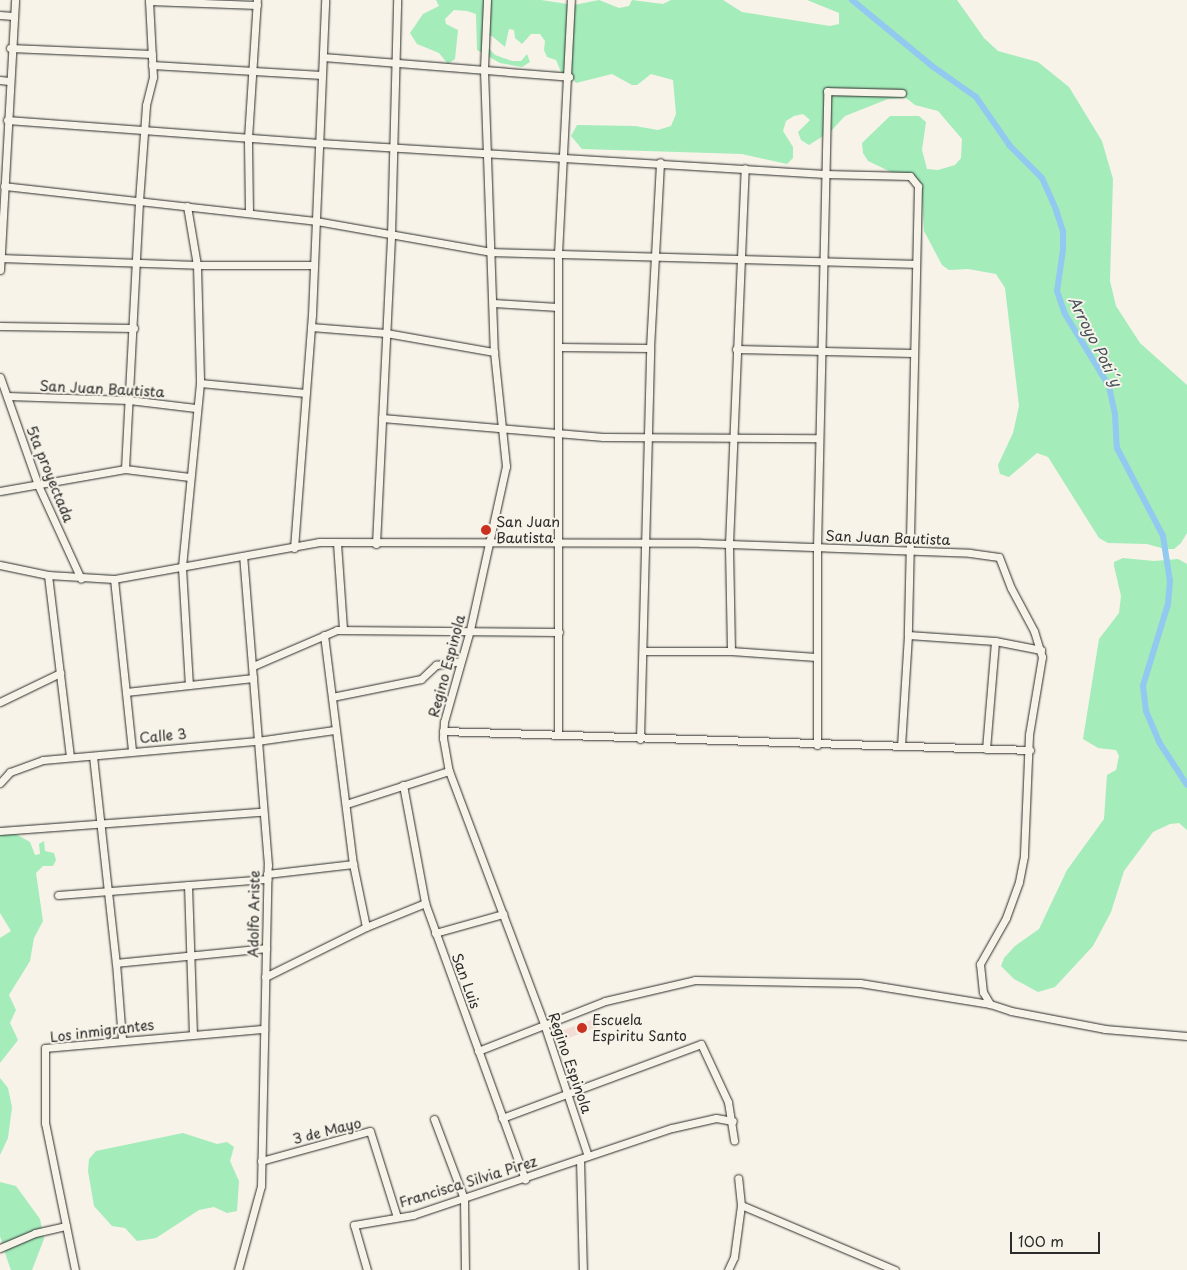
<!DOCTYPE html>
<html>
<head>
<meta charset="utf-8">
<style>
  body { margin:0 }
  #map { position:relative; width:1187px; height:1270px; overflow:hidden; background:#f7f3e8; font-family:"Playpen Sans",sans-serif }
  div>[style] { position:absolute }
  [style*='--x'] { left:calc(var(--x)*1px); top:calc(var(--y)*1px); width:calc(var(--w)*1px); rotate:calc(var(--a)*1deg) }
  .built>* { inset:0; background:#f2ddd4 }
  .green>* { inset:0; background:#a4ecba }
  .canal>* { height:6px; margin:-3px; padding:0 3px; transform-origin:3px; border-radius:3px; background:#91c9f0 }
  .roads { filter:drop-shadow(0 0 1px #2b2b2b) drop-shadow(0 0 1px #2b2b2b) }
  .minor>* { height:7px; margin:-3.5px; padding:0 3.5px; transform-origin:3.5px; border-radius:3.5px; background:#f7f3e8 }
  .dots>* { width:14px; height:14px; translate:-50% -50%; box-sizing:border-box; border:2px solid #f7f3e8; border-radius:50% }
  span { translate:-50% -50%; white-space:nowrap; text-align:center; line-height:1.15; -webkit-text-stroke:4px #f7f3e8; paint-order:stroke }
  .street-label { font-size:14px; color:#2b2b2b }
  .poi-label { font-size:14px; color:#2b2b2b }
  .left { translate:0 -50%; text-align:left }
  .water-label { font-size:15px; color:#44525c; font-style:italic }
  .scale { position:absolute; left:1010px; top:1232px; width:90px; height:22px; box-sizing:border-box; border:2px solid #2b2b2b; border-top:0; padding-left:6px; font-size:15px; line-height:18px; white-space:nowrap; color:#2b2b2b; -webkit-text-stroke:4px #f7f3e8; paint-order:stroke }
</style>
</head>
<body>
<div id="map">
  <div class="built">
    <i style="clip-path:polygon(602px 1016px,605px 1024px,561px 1041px,558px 1032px)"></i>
  </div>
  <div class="green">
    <i style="clip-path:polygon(436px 0,541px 0,574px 5px,599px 0,619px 8px,629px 6px,632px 0,663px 4px,671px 0,723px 0,742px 12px,830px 26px,839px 24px,839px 13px,807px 0,957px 0,984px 38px,998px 51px,1038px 62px,1069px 87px,1102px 141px,1113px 179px,1110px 281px,1116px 306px,1140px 343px,1187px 385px,1187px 533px,1181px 543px,1174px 549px,1165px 549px,1147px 544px,1108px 543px,1099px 538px,1048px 457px,1037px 453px,1009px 477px,1000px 474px,998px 465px,1013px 433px,1019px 406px,1005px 288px,996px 274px,968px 269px,949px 270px,942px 265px,924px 231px,922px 195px,910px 181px,868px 161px,863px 153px,862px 143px,890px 116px,919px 116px,926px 122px,922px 150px,927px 169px,938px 170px,955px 165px,961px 158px,962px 139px,938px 111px,915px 105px,906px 98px,888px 99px,845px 116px,831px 131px,809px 145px,801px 140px,798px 132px,810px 120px,803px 114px,794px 116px,786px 121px,783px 131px,793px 147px,793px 158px,787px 164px,742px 154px,582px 149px,571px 136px,577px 125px,635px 126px,658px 130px,671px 126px,676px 114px,673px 80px,651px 74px,637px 85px,632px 85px,612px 74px,576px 83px,570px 75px,561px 72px,556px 60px,547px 57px,544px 50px,545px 41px,540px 34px,531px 34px,522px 44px,515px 38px,514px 30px,509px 29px,505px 47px,492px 36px,487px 36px,486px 45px,495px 55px,512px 61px,521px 61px,527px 54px,530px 62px,522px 67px,500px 63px,477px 50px,476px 14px,467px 11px,454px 10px,445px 19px,446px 24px,458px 30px,455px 59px,448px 64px,439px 53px,417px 44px,410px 33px,423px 14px,439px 6px)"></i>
    <i style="clip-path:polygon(1123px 558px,1154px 561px,1178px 559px,1187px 564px,1187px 830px,1179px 823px,1170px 824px,1153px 832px,1124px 871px,1111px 912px,1093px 946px,1055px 987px,1038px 992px,1014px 979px,1001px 966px,1004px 958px,1015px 946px,1039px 929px,1067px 870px,1104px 819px,1107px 775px,1116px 770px,1119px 756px,1116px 750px,1098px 748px,1083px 739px,1099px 639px,1119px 613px,1121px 596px,1114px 566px,1114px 562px)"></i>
    <i style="clip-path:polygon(14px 833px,30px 842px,35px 855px,40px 854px,39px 844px,44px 841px,45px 851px,54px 853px,56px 860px,53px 866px,43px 866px,36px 873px,43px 921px,34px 938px,30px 961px,9px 995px,16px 1010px,10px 1023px,18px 1040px,0 1063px,0 938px,11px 931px,0 913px,0 834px)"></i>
    <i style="clip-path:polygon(0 1078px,8px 1088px,12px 1107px,8px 1138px,0 1155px)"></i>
    <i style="clip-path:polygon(183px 1133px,217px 1144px,227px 1142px,234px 1147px,230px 1161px,239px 1181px,237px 1211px,227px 1213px,214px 1207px,199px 1210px,156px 1238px,137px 1241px,125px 1228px,112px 1226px,94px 1206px,88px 1171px,89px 1159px,96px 1151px)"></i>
    <i style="clip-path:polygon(0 1182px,16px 1186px,40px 1219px,44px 1239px,32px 1270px,11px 1270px,8px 1262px,0 1236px)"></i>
  </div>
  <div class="canal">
    <i style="--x:852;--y:0;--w:104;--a:39.5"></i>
    <i style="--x:932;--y:66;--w:54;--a:35.2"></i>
    <i style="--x:976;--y:97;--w:60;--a:55.2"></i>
    <i style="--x:1010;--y:146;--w:45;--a:45"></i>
    <i style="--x:1042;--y:178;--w:35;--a:66"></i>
    <i style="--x:1056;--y:210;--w:22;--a:72"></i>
    <i style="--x:1063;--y:231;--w:19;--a:90"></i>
    <i style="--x:1063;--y:250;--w:41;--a:98.3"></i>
    <i style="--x:1057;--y:291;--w:24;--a:71"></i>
    <i style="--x:1065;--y:314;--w:84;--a:58.6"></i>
    <i style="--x:1109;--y:386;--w:29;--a:78"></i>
    <i style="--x:1115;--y:414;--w:34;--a:87"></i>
    <i style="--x:1117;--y:448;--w:99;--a:62.4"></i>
    <i style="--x:1163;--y:536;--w:46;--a:81.2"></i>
    <i style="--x:1170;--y:581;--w:23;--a:95"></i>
    <i style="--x:1168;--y:604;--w:86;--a:107"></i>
    <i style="--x:1143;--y:686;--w:25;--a:83"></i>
    <i style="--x:1146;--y:711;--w:34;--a:67"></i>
    <i style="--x:1159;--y:742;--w:51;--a:56.9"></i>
  </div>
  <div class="roads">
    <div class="minor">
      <i style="--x:487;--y:0;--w:70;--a:92.5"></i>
      <i style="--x:484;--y:70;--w:282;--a:88"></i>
      <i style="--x:494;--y:352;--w:115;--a:84"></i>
      <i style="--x:506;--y:466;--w:168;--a:102.4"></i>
      <i style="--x:470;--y:630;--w:96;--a:105.8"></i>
      <i style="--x:444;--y:722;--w:16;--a:94"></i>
      <i style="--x:443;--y:738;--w:34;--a:80"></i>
      <i style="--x:449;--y:771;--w:270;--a:69.4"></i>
      <i style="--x:544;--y:1024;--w:139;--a:71.6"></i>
      <i style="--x:149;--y:1;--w:108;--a:2.1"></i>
      <i style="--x:0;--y:15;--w:13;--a:4"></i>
      <i style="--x:10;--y:48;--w:142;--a:2.4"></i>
      <i style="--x:323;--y:57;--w:247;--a:4.6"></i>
      <i style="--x:152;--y:65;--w:170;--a:3.4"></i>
      <i style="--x:0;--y:80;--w:9;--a:6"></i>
      <i style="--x:7;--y:120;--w:313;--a:4.2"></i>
      <i style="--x:319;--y:143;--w:507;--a:3.51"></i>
      <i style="--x:825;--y:174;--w:85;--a:1.3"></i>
      <i style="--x:910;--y:176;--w:13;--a:51"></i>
      <i style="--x:918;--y:186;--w:449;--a:91.3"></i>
      <i style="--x:908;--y:635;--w:111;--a:93.6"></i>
      <i style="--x:4;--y:186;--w:314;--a:6.4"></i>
      <i style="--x:316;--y:221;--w:179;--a:10"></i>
      <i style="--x:492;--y:252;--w:424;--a:1.6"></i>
      <i style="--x:187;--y:206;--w:60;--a:80.4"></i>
      <i style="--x:197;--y:265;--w:118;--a:88.5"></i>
      <i style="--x:200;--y:383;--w:186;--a:95.6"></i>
      <i style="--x:182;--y:568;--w:117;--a:86.6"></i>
      <i style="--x:249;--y:213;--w:75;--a:-90.8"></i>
      <i style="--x:248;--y:138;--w:138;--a:-86.3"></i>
      <i style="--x:0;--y:258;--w:197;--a:2"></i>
      <i style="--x:197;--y:265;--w:117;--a:0"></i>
      <i style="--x:0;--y:270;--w:270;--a:-86.8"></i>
      <i style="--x:493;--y:303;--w:65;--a:3.5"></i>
      <i style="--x:0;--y:326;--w:134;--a:0.9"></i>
      <i style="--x:311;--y:327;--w:75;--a:4.6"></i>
      <i style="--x:386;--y:333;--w:110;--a:10"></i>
      <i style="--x:558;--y:347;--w:92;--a:0.6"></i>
      <i style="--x:736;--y:349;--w:177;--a:1.3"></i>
      <i style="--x:0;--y:377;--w:114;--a:70.6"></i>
      <i style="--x:38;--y:485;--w:103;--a:65.4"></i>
      <i style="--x:200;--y:383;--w:106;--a:5.4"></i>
      <i style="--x:7;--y:396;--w:122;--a:1.9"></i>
      <i style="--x:129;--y:400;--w:67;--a:6.8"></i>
      <i style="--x:382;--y:418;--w:222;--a:4.9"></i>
      <i style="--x:603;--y:437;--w:216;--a:0.3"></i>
      <i style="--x:125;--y:469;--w:268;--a:-87"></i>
      <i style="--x:139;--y:201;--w:96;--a:-85.8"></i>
      <i style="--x:146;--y:105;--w:29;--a:-76"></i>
      <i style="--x:153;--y:77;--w:77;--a:-93"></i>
      <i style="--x:0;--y:491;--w:127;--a:-10"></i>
      <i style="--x:125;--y:469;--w:65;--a:7"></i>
      <i style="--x:337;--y:543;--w:86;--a:86"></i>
      <i style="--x:376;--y:544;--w:308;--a:-87.2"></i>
      <i style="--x:391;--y:236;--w:236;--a:-88.5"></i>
      <i style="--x:294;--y:548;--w:234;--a:-85.6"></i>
      <i style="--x:312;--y:315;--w:315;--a:-87.6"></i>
      <i style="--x:0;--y:565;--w:49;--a:11.8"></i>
      <i style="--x:48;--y:575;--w:66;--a:3.5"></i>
      <i style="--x:114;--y:579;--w:208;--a:-10.2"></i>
      <i style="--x:319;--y:542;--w:382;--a:0.1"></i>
      <i style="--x:701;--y:543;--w:269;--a:2.1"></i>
      <i style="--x:970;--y:553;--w:29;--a:8"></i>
      <i style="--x:999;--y:557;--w:33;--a:69"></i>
      <i style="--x:1011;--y:588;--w:49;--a:61.9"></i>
      <i style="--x:1034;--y:631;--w:27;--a:73"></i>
      <i style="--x:1042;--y:657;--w:79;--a:99.5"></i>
      <i style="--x:1029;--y:735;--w:121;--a:92.4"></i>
      <i style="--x:1024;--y:856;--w:26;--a:101"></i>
      <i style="--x:1019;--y:882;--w:38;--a:110"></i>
      <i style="--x:1006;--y:918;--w:53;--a:119.5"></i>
      <i style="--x:980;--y:964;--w:28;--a:84"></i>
      <i style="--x:983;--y:992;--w:14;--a:60"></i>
      <i style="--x:990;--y:1004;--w:22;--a:18"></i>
      <i style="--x:1011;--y:1011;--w:96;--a:10.8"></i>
      <i style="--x:1105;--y:1029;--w:82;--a:4.9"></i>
      <i style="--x:48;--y:575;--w:183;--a:83.1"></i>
      <i style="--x:114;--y:579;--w:173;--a:84"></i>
      <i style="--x:324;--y:635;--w:231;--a:82.8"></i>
      <i style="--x:353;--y:864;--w:64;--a:78.3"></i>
      <i style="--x:908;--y:635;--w:87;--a:3.9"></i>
      <i style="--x:995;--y:641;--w:47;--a:11.1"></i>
      <i style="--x:644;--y:651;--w:87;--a:0"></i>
      <i style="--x:731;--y:651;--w:85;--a:4"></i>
      <i style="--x:731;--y:651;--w:107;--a:-91.1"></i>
      <i style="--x:729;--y:544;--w:376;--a:-87.6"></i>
      <i style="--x:253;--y:666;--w:91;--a:-23.2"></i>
      <i style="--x:337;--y:630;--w:222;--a:0.5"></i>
      <i style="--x:126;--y:692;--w:128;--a:-6.3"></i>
      <i style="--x:332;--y:697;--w:91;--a:-11.4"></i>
      <i style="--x:421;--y:679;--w:21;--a:-43"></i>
      <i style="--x:436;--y:665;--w:24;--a:-9"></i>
      <i style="--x:0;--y:702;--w:67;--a:-25.8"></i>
      <i style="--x:443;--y:731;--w:587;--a:1.85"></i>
      <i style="--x:558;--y:735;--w:481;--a:-90"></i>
      <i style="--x:558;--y:254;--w:254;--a:-87.1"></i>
      <i style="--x:640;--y:739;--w:391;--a:-88.5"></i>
      <i style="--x:650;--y:348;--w:186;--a:-86.9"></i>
      <i style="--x:817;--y:745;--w:197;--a:-90"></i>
      <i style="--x:817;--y:548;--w:457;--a:-88.7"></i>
      <i style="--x:827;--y:91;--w:75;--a:1.5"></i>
      <i style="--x:986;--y:749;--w:108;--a:-85.2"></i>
      <i style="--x:93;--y:756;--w:208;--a:83.7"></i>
      <i style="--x:116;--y:963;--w:151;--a:-5.7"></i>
      <i style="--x:0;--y:783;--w:15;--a:-48"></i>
      <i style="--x:10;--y:772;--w:35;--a:-20"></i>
      <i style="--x:43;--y:760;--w:215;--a:-5.1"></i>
      <i style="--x:257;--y:741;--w:78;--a:-8.1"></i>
      <i style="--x:403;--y:785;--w:120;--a:79.4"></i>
      <i style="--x:425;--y:903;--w:294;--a:70.1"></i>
      <i style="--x:346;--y:804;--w:108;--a:-17.8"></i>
      <i style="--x:0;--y:831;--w:262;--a:-4.2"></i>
      <i style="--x:267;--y:874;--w:87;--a:-6.6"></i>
      <i style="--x:188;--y:885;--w:149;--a:88.1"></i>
      <i style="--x:58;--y:895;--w:210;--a:-4.4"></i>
      <i style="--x:435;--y:933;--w:71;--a:-15.6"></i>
      <i style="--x:116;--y:963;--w:76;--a:85.5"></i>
      <i style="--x:265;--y:977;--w:113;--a:-26.3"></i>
      <i style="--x:366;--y:927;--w:64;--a:-22.1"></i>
      <i style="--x:478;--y:1051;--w:136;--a:-21.5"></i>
      <i style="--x:605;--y:1001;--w:92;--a:-13.1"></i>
      <i style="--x:695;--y:980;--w:165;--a:1"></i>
      <i style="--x:860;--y:983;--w:132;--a:9.2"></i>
      <i style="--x:502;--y:1118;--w:212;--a:-20.4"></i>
      <i style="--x:701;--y:1044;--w:64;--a:65"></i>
      <i style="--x:728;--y:1102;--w:39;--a:81"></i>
      <i style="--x:434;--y:1119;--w:85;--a:69.4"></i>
      <i style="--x:464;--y:1199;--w:71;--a:89.2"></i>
      <i style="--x:580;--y:1159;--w:111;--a:88.5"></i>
      <i style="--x:261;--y:1161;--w:113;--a:-15.4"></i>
      <i style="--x:370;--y:1131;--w:90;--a:72.6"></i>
      <i style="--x:741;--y:1205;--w:167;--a:22.9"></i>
      <i style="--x:0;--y:1248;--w:38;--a:-23"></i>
      <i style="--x:35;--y:1233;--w:32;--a:-13"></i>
      <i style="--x:75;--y:1270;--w:150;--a:-101.5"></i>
      <i style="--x:45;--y:1123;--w:75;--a:-90"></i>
      <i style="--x:45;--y:1048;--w:220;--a:-5"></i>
      <i style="--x:238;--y:1270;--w:87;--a:-74.7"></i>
      <i style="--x:261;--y:1186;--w:321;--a:-88.8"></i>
      <i style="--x:268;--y:865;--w:310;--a:-94.6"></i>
      <i style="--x:367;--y:1270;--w:47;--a:-106.1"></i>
      <i style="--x:354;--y:1225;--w:60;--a:-9.6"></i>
      <i style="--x:413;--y:1215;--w:273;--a:-18.6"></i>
      <i style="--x:672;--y:1128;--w:45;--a:-12.8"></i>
      <i style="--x:716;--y:1118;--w:17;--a:10"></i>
      <i style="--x:728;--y:1270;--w:14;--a:-65"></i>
      <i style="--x:734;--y:1257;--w:52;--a:-82.3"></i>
      <i style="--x:741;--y:1205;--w:27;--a:-96"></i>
    </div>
  </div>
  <div class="dots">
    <i style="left:486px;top:530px;background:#c8321e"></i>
    <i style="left:582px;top:1028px;background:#c8321e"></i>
  </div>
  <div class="street-label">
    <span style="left:102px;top:389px;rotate:3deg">San Juan Bautista</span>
    <span style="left:50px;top:474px;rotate:68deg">5ta proyectada</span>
    <span style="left:888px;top:538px;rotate:2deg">San Juan Bautista</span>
    <span style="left:447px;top:666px;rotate:-75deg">Regino Espinola</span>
    <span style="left:163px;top:736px;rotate:-5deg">Calle 3</span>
    <span style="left:254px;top:914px;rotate:-89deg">Adolfo Ariste</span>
    <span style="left:466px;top:981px;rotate:70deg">San Luis</span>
    <span style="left:102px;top:1031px;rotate:-7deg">Los inmigrantes</span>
    <span style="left:570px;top:1063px;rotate:71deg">Regino Espinola</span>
    <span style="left:327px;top:1131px;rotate:-14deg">3 de Mayo</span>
    <span style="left:468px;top:1182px;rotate:-17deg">Francisca Silvia Pirez</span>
  </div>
  <div class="poi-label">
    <span class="left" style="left:496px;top:530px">San Juan<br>Bautista</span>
    <span class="left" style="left:592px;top:1028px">Escuela<br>Espiritu Santo</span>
  </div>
  <div class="water-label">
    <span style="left:1096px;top:341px;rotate:63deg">Arroyo Poti´y</span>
  </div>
  <div class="scale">100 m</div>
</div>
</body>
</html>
